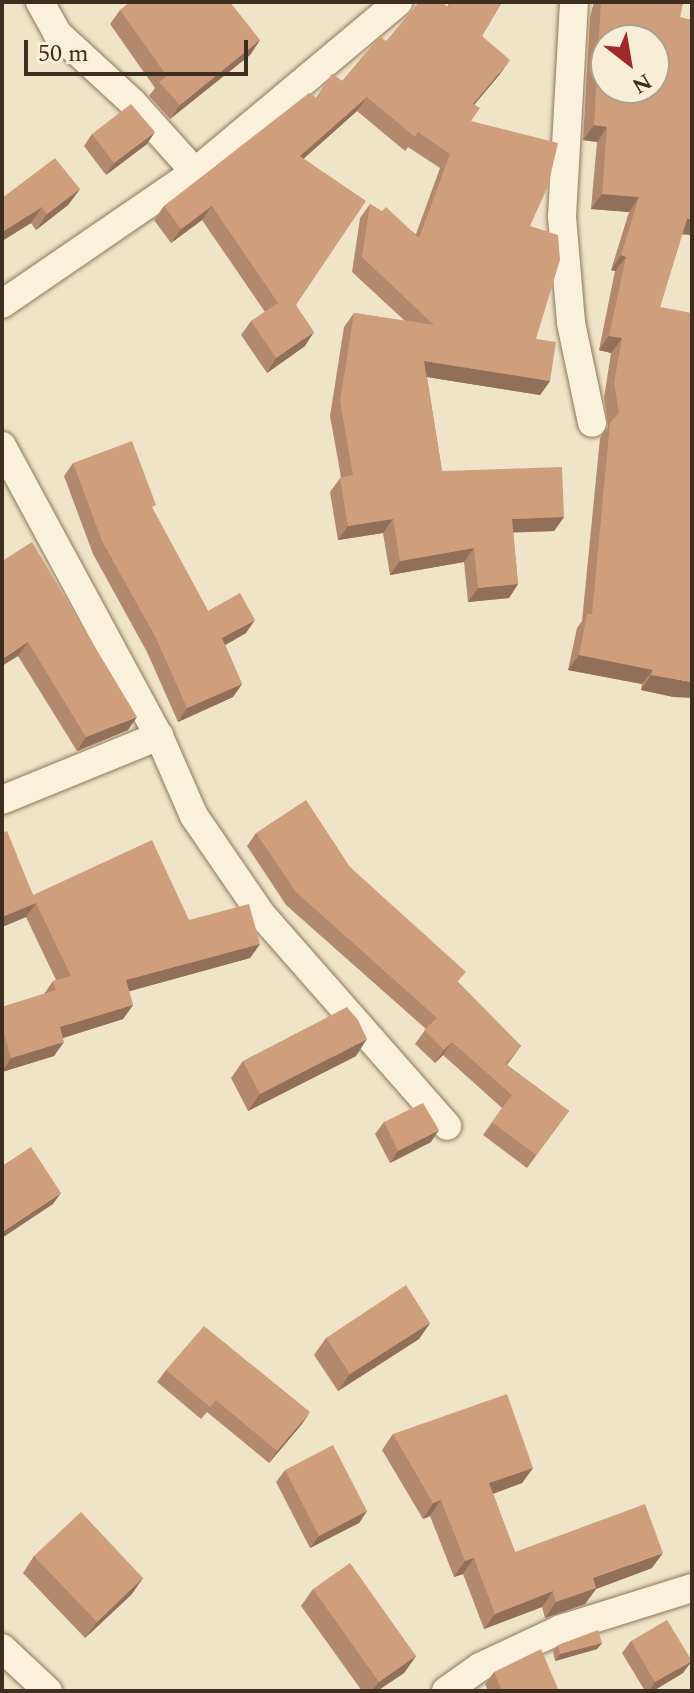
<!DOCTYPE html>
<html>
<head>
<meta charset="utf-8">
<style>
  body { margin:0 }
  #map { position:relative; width:694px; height:1693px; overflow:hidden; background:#f0e4c8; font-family:Spectral,serif }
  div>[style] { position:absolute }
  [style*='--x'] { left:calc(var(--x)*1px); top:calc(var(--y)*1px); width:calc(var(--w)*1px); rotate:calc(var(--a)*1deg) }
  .roads { filter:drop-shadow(0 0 2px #8d765c) drop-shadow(0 0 2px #8d765c) }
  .street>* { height:28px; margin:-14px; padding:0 14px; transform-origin:14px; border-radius:14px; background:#faf1dc }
  .wall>* { inset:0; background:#b2896c }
  .shaded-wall>* { inset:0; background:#916f58 }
  .building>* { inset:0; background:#cf9f7d }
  span { translate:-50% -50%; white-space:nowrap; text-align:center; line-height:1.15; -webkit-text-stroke:7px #f7eed8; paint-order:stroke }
  .frame { position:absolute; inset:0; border:4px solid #3d2e20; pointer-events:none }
  .north { position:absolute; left:590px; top:24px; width:80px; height:80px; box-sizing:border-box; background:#f7eed8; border:2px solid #ada18e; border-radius:50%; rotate:149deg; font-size:22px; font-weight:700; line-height:32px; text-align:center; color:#3d2e20 }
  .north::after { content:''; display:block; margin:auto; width:28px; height:36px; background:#9e2a2b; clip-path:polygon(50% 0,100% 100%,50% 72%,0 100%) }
  .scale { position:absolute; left:24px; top:40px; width:224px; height:36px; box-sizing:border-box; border:4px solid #3d2e20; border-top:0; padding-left:10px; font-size:24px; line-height:28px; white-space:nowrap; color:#3d2e20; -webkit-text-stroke:6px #f7eed8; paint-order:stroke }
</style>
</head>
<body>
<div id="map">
  <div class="roads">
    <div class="street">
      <i style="--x:40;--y:2;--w:35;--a:61"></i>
      <i style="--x:57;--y:33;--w:103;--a:42.6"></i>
      <i style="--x:133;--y:103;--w:93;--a:48.1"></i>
      <i style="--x:574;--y:2;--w:215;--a:93.2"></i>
      <i style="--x:562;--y:217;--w:106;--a:85.1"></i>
      <i style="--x:571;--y:323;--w:102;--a:78.1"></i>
      <i style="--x:2;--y:304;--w:234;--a:-34.4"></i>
      <i style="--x:195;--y:172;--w:265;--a:-39.9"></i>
      <i style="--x:2;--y:446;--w:330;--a:61.6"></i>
      <i style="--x:159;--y:736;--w:87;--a:66.4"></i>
      <i style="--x:194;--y:816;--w:119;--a:55.6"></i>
      <i style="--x:261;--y:914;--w:282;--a:48.7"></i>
      <i style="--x:2;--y:800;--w:170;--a:-22.2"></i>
      <i style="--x:2;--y:1648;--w:63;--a:43.1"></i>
      <i style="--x:446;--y:1691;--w:42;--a:-35.2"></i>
      <i style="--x:480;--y:1667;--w:89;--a:-25.1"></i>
      <i style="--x:561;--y:1629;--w:137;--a:-17.4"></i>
    </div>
  </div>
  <div class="wall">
    <i style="clip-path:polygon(450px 2px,502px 2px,482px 36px,500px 74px,474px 105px,471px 121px,530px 226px,536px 339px,550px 381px,540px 395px,427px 377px,442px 471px,564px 517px,554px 531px,513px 532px,518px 584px,509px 598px,468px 602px,464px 562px,390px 575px,383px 533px,338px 540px,330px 492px,341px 477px,330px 416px,344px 327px,354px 313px,405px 321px,352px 272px,360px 218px,370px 204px,416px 234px,440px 168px,408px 147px,405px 151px,357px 111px,304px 158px,296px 305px,305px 346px,267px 373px,241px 335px,251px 321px,265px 312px,202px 220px,171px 243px,154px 220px,164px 206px,316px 98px,332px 74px,342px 81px,386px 41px,447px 7px)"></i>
    <i style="clip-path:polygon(594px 2px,683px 2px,680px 17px,682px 234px,660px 307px,674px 697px,641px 690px,642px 684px,568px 670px,577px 628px,582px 621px,600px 438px,608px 426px,604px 398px,611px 353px,599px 350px,615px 271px,611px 270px,629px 212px,591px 209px,597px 142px,583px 140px,590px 17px)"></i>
    <i style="clip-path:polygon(120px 10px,260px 40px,250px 55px,170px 119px,149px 96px,155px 88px,110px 24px)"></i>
    <i style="clip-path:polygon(92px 134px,147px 144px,106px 175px,84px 146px)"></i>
    <i style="clip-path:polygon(80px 189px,68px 205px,36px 230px,31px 223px,2px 241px,2px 198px)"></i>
    <i style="clip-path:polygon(73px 463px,153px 510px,208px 611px,246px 633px,225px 645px,242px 684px,233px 697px,178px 722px,147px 652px,93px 554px,64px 476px)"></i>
    <i style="clip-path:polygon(2px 561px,128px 730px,77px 751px,18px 656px)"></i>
    <i style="clip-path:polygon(2px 833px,33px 895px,189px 920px,260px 944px,250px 958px,129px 991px,133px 1005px,123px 1019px,63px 1038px,54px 1056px,2px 1072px,2px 1007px,44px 994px,53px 981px,56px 980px,26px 917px,2px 927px)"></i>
    <i style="clip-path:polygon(256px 833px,350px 867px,459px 983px,521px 1046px,507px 1065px,569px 1111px,527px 1168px,483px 1135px,502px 1108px,443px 1055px,435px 1063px,415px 1044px,426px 1029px,286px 905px,247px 846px)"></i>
    <i style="clip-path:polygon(356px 1056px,248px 1111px,231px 1078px,243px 1061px)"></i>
    <i style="clip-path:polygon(384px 1122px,431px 1142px,390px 1163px,375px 1134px)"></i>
    <i style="clip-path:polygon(430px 1323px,419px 1339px,338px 1391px,314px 1355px,326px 1338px)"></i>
    <i style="clip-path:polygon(166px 1370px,302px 1424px,269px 1463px,207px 1412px,201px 1419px,157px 1382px)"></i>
    <i style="clip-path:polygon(393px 1434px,533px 1468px,522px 1483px,493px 1494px,515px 1552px,652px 1568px,596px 1589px,585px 1604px,545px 1618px,542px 1607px,484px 1629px,463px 1574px,454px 1577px,430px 1516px,423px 1519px,382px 1450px)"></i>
    <i style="clip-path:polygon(285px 1470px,367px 1511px,359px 1523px,310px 1548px,276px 1482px)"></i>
    <i style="clip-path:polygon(34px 1556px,143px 1578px,131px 1595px,85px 1638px,23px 1573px)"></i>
    <i style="clip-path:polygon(313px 1589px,416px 1656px,404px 1673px,377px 1691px,362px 1691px,301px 1606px)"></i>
    <i style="clip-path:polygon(631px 1641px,683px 1673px,653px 1691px,645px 1691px,622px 1653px)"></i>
    <i style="clip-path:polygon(602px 1643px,597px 1649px,555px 1661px,553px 1651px,558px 1645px)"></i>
    <i style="clip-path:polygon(494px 1672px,559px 1691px,488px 1691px,485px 1684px)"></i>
  </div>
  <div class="shaded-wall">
    <i style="clip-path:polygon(260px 40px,250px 55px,170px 119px,180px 105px)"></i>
    <i style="clip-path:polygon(510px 60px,500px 74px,463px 118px,473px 104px)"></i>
    <i style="clip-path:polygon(367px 97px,357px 111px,291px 170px,300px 156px)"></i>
    <i style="clip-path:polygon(594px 125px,607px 127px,597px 142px,583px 140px)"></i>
    <i style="clip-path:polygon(155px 132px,147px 144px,106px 175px,114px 163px)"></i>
    <i style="clip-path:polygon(80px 189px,68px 205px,36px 230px,47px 214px)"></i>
    <i style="clip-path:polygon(602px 194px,639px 197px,629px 212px,591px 209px)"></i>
    <i style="clip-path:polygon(212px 206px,202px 220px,171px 243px,181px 229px)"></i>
    <i style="clip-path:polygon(42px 207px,31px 223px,2px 241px,2px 232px)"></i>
    <i style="clip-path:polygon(687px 219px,692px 219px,692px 235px,676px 234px)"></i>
    <i style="clip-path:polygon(621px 255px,626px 257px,615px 271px,611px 270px)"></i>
    <i style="clip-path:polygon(314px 332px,305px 346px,267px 373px,276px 358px)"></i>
    <i style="clip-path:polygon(609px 336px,622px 338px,611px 353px,599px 350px)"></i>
    <i style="clip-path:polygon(424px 361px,550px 381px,540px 395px,414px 375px)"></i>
    <i style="clip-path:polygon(564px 517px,554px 531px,502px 533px,512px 519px)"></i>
    <i style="clip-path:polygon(393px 519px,383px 533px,338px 540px,348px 526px)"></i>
    <i style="clip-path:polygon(474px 548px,464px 562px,390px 575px,400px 561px)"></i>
    <i style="clip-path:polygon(518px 584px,509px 598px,468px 602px,478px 588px)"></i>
    <i style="clip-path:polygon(255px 620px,246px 633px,213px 652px,222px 638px)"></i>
    <i style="clip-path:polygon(28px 642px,18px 656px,2px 666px,2px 659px)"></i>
    <i style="clip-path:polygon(579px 655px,653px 670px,642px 684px,568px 670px)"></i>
    <i style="clip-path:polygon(651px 675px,692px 682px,692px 698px,674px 697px,641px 690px)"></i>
    <i style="clip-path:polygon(242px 684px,233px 697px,178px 722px,187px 708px)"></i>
    <i style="clip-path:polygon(137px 717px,128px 730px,77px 751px,86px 737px)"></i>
    <i style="clip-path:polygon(36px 903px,26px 917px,2px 927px,2px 917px)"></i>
    <i style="clip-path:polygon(260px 944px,250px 958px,116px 995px,126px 980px)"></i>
    <i style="clip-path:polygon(133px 1005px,123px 1019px,50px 1042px,60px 1027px)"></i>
    <i style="clip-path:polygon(367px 1039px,356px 1056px,248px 1111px,260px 1094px)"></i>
    <i style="clip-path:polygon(64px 1042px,54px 1056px,2px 1072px,11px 1058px)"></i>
    <i style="clip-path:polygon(452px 1042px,443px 1055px,435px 1063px,444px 1050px)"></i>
    <i style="clip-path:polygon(439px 1130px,431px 1142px,390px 1163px,398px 1151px)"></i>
    <i style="clip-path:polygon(61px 1193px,53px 1204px,2px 1238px,2px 1232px)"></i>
    <i style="clip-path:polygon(430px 1323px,419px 1339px,338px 1391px,350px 1374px)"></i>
    <i style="clip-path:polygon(310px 1412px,302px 1424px,269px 1463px,277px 1451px)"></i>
    <i style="clip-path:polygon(533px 1468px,522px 1483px,478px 1499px,489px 1483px)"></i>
    <i style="clip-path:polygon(441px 1500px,430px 1516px,423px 1519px,433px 1503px)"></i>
    <i style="clip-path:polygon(367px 1511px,359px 1523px,310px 1548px,319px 1536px)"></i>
    <i style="clip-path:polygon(663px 1553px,652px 1568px,596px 1589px,585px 1604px,545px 1618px,556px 1602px,593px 1578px)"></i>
    <i style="clip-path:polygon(474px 1558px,463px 1574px,454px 1577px,465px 1561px)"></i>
    <i style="clip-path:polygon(143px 1578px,131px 1595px,85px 1638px,97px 1622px)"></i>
    <i style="clip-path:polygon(553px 1591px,542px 1607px,484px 1629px,495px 1614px)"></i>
    <i style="clip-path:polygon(602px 1643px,597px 1649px,555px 1661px,560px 1654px)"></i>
    <i style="clip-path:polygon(416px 1656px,404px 1673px,377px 1691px,372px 1691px,379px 1682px)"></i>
    <i style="clip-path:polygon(692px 1661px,683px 1673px,653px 1691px,649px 1691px,655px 1682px)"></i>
  </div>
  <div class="building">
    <i style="clip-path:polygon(130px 2px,230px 2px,260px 40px,180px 105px,159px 82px,167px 76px,120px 10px)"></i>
    <i style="clip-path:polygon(419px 2px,442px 2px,448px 7px,452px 2px,502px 2px,482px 36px,510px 60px,473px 104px,480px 108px,471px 121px,558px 143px,548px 186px,530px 226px,558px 235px,560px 260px,536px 339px,556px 342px,550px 381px,424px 361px,442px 471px,562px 467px,564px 517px,512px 519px,518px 584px,478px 588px,474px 548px,400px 561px,393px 519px,348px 526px,340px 478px,353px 475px,340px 401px,354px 313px,434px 325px,362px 257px,370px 204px,382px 211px,386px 207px,419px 238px,450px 154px,418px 132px,415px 137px,367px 97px,300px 156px,366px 201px,296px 305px,314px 332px,276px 358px,251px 321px,278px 303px,212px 206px,181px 229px,164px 206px,309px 93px,317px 98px,332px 74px,342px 81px,380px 36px,386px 41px)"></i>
    <i style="clip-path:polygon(evenodd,601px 2px,683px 2px,680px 17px,692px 20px,692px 219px,687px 219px,660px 307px,692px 313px,692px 682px,651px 675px,653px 670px,579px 655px,587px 614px,592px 614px,610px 423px,619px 413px,614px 383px,622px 338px,609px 336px,626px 257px,621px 255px,639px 197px,602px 194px,607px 127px,594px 125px,601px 2px,606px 40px,654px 40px,654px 88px,606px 88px,606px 40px)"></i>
    <i style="clip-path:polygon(131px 104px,155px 132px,114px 163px,92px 134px)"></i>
    <i style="clip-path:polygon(55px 158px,80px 189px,47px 214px,42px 207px,2px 232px,2px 198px)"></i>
    <i style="clip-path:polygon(132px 441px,156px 505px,152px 507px,208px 611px,240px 593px,255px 620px,222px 638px,242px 684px,187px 708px,156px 638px,102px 541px,73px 463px)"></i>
    <i style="clip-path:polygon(32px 542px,137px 717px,86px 737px,28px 642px,2px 659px,2px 561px)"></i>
    <i style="clip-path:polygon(306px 800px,350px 867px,466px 972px,457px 982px,521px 1046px,505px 1064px,569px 1111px,536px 1155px,492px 1122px,512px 1095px,452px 1042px,444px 1050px,424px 1030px,437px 1018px,296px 892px,256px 833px)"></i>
    <i style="clip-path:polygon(7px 831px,33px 895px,152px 840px,189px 920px,249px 904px,260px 944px,126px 980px,133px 1005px,60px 1027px,64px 1042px,11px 1058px,2px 1027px,2px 1007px,56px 990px,53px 981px,71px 976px,36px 903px,2px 917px,2px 833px)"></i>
    <i style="clip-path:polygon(347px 1007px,358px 1020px,367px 1039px,260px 1094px,243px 1061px)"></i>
    <i style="clip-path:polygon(423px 1103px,439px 1130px,398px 1151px,384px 1122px)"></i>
    <i style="clip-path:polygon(31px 1147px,61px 1193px,2px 1232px,2px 1166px)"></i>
    <i style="clip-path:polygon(406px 1285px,430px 1323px,350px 1374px,326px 1338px)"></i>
    <i style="clip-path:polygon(204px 1326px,310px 1412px,277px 1451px,216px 1400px,210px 1407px,166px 1370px)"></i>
    <i style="clip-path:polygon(507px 1394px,533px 1468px,489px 1483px,515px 1552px,645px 1504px,663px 1553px,593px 1578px,596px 1588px,556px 1602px,553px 1591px,495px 1614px,474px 1558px,465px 1561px,441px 1500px,433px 1503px,393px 1434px)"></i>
    <i style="clip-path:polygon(333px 1445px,367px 1511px,319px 1536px,285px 1470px)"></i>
    <i style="clip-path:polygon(81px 1512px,143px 1578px,97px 1622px,34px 1556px)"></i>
    <i style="clip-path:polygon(350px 1563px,416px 1656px,379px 1682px,313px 1589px)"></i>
    <i style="clip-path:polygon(667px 1620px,692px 1661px,655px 1682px,631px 1641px)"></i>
    <i style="clip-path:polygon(598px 1630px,602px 1643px,560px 1654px,558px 1645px)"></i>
    <i style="clip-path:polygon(541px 1649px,559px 1691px,502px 1691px,494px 1672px)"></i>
  </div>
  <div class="frame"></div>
  <div class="north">N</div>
  <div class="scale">50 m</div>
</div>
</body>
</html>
